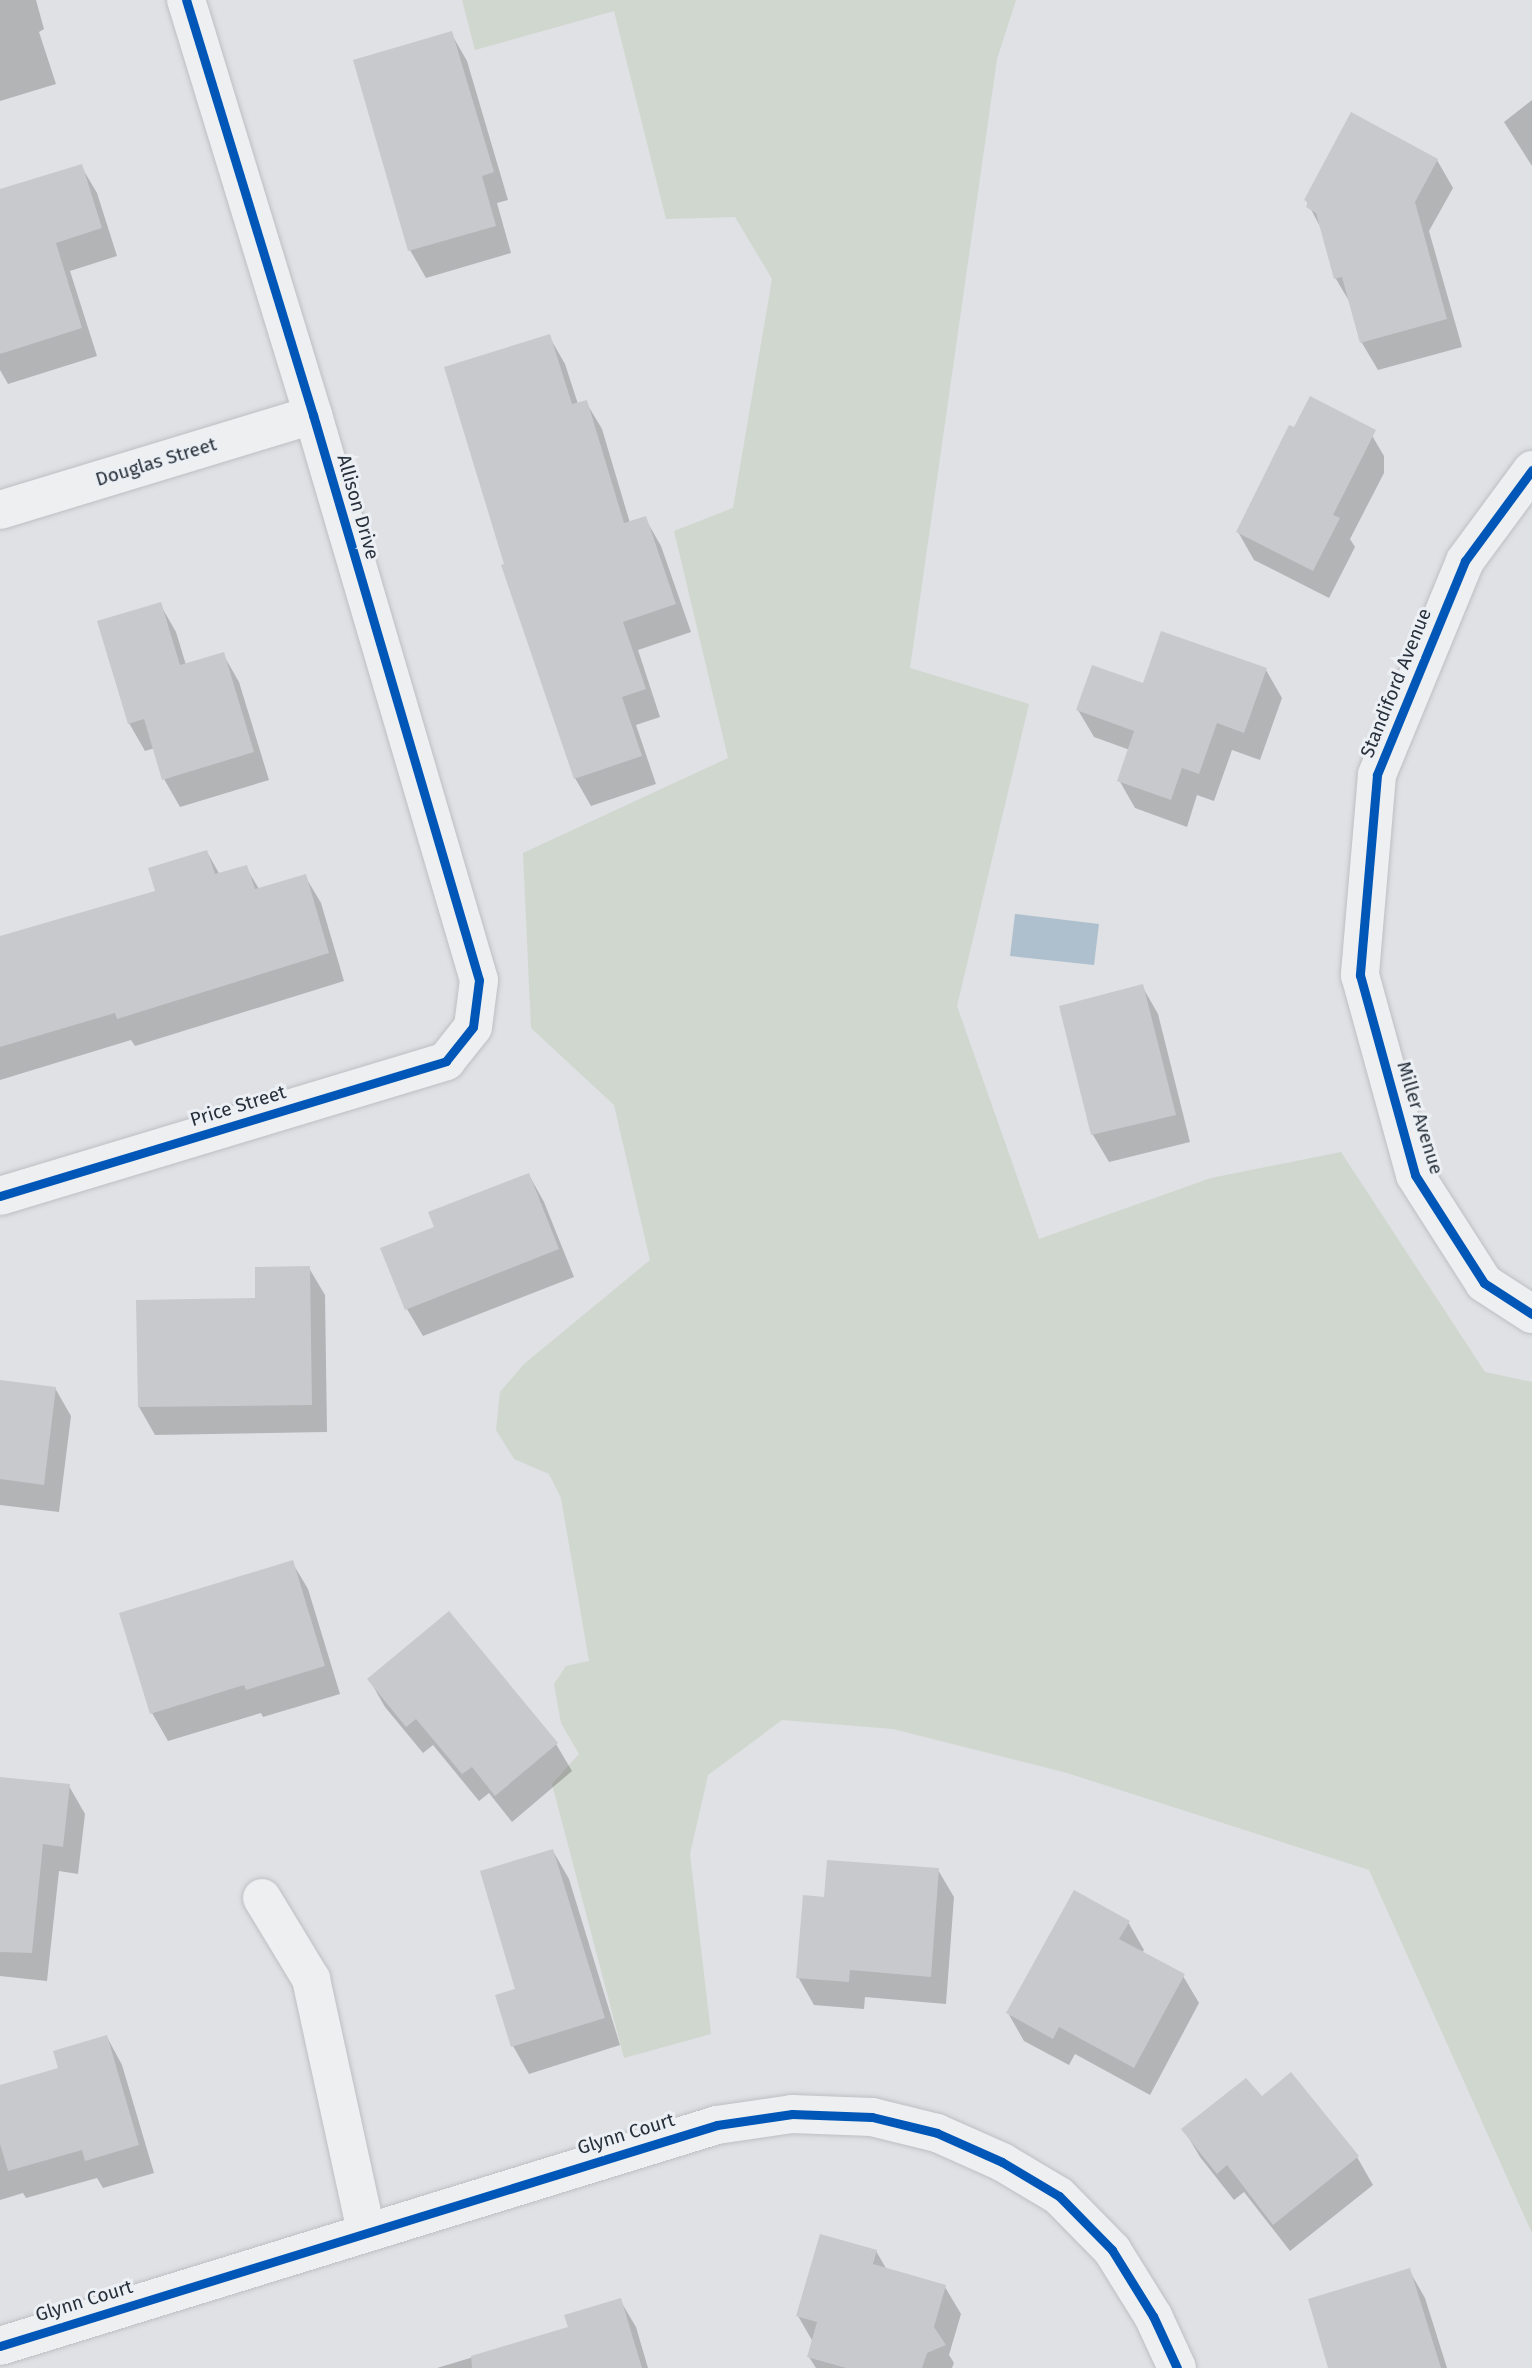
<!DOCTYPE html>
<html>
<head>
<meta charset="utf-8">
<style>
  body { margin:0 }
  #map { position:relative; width:1532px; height:2368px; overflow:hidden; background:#dfe1e4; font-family:"Fira Sans",sans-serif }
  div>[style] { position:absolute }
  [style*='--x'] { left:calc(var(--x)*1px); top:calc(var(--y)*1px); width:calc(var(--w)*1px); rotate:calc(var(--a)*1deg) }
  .green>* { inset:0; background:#d0d7cf }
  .water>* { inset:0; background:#aec0ce }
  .shadow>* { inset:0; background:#0003 }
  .building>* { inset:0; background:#c7c9cc }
  .roads { filter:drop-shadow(0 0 2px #bdbfc2) drop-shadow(0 0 2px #bdbfc2) }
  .street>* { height:38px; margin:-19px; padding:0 19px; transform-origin:19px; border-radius:19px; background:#eeeff0 }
  .cycleway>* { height:9px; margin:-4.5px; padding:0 4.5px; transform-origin:4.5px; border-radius:4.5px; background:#0057b8 }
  span { translate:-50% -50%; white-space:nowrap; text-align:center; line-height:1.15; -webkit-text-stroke:6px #ecf0f4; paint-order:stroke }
  .street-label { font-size:19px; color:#27303b }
</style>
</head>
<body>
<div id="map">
  <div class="green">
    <i style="clip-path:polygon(462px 0,1016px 0,997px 59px,910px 668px,1029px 704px,957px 1006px,1039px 1239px,1211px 1178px,1341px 1152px,1485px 1372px,1532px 1382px,1532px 2233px,1369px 1870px,1067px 1773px,893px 1729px,782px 1720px,708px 1775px,690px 1854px,711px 2034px,624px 2058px,552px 1784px,579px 1754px,561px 1723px,554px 1684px,566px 1666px,589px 1661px,561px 1498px,549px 1474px,514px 1459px,496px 1430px,500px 1392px,524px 1364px,650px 1260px,614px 1105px,531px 1028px,523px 853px,728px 758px,674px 531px,733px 508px,772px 279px,735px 217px,666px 219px,614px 11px,475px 50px)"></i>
  </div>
  <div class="water">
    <i style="clip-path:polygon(1015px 914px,1099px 924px,1094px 965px,1010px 956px)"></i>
  </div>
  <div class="shadow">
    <i style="clip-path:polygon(0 0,36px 0,44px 29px,39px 32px,56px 84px,0 101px)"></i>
    <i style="clip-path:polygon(451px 33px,467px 61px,508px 200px,497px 203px,511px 253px,426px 278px,410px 250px,355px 61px)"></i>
    <i style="clip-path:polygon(1532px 100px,1532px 166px,1504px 122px)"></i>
    <i style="clip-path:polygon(1437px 160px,1453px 188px,1429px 231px,1462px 347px,1378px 370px,1362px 343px,1352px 306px,1336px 279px,1324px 234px,1306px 200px)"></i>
    <i style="clip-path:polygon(81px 166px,97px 193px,117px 256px,70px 271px,97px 356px,8px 384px,0 370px,0 191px)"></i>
    <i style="clip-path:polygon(549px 336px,565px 364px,578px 404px,586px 402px,602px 429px,630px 523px,645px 518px,661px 546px,691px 632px,638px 650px,660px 717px,636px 725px,656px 784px,591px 806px,575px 778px,506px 565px)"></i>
    <i style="clip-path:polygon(1367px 427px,1384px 456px,1384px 473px,1350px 539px,1355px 547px,1329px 598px,1254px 560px,1238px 532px,1295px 430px)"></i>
    <i style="clip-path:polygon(160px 604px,176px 632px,186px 665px,223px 654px,239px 682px,269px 780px,180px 807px,164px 779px,155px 748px,145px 751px,129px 723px)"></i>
    <i style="clip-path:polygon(1266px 670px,1282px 698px,1260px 760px,1232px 750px,1214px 801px,1197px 795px,1187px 827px,1135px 808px,1119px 780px,1130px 750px,1094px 737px,1078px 710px,1144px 685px)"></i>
    <i style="clip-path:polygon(207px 852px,220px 875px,246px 867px,259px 889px,305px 876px,321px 903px,344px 981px,135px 1046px,131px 1040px,0 1080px,0 939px,157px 893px)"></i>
    <i style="clip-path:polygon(1142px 986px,1158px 1014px,1190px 1142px,1109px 1162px,1093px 1135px,1061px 1007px)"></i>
    <i style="clip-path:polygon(529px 1175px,544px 1202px,574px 1277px,423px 1336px,407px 1309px,436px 1228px)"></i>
    <i style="clip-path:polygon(309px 1268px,325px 1295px,327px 1432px,155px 1435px,139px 1407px)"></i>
    <i style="clip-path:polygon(0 1381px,55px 1388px,71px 1416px,59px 1512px,0 1505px)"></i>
    <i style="clip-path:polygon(292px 1562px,308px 1589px,340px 1694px,263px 1717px,261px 1713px,168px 1741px,152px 1713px)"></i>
    <i style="clip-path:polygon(369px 1679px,556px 1744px,572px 1771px,512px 1822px,489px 1793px,479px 1801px,433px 1745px,423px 1753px,385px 1707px)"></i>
    <i style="clip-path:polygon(0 1779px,69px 1786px,85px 1814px,78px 1874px,59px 1871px,47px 1981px,0 1976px)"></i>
    <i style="clip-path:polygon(553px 1851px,569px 1879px,620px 2045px,529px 2074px,513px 2046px,518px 1990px)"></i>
    <i style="clip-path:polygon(938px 1870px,954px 1897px,946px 2004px,865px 1997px,864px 2009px,814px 2005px,798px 1977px,826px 1899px)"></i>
    <i style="clip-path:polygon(1128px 1922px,1144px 1950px,1142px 1953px,1183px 1976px,1199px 2003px,1150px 2095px,1075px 2054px,1069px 2065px,1024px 2041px,1008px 2013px)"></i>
    <i style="clip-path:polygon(107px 2037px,122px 2065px,154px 2173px,103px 2188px,97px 2178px,26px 2198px,23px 2193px,0 2200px,0 2087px,60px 2069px)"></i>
    <i style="clip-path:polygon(1261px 2099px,1357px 2157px,1373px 2185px,1290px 2251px,1244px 2192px,1234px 2200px,1200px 2157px,1184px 2130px)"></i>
    <i style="clip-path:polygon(876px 2251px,887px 2270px,945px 2287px,961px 2314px,949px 2355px,954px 2363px,952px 2368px,816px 2368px,809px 2357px,813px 2342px,798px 2316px)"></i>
    <i style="clip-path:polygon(1409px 2270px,1425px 2298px,1447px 2368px,1330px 2368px)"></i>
    <i style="clip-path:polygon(620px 2300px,636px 2327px,648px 2368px,437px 2368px,570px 2328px)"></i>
  </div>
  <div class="building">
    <i style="clip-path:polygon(452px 31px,494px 172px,482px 176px,496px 226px,408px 251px,353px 60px)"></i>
    <i style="clip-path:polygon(1351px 112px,1438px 159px,1415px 202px,1447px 319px,1360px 343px,1342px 277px,1334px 279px,1316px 213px,1306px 207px,1308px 202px,1304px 200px)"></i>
    <i style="clip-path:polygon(82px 164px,102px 228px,56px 243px,82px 328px,0 354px,0 189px)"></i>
    <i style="clip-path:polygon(550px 334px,572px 404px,587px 400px,624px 523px,646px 516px,676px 604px,623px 622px,646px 689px,622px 697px,642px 756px,574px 779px,501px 565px,504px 564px,444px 367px)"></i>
    <i style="clip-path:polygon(1310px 396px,1376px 430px,1333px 515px,1340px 518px,1313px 571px,1236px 532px,1289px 425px,1294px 427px)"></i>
    <i style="clip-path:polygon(161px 602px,180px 665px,224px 652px,254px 752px,162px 780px,144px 719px,128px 724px,97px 621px)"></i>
    <i style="clip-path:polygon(1161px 631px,1267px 668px,1244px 733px,1217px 723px,1199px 774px,1182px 768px,1171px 800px,1117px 781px,1134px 731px,1076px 710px,1092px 665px,1143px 683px)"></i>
    <i style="clip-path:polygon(207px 850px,215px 874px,247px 865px,255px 889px,306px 874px,329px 953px,117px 1019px,115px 1013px,0 1047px,0 936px,155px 891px,148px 868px)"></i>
    <i style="clip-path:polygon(1143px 984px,1176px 1115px,1091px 1135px,1059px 1006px)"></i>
    <i style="clip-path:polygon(529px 1173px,559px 1249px,405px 1310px,380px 1248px,434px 1227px,428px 1212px)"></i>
    <i style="clip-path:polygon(310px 1266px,312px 1405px,138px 1407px,136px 1300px,255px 1298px,255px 1267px)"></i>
    <i style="clip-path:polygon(0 1380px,56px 1387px,44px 1485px,0 1479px)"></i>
    <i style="clip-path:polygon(293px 1560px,325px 1666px,246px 1690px,244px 1685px,150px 1714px,119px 1613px)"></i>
    <i style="clip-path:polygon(449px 1611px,558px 1743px,495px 1796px,472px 1767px,462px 1774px,416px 1719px,406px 1727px,367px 1679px)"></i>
    <i style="clip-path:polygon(0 1777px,70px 1784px,63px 1847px,43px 1844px,32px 1953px,0 1952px)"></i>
    <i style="clip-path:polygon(553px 1849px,605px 2018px,511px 2047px,495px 1995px,515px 1989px,480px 1871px)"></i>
    <i style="clip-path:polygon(827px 1860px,939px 1868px,931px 1977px,850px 1970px,849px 1982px,796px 1978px,803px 1895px,824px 1897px)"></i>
    <i style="clip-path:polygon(1074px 1890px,1130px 1921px,1119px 1939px,1185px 1974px,1134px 2068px,1059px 2027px,1053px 2039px,1006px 2013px)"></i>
    <i style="clip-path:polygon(107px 2035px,139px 2145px,85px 2161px,82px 2150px,8px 2171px,0 2144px,0 2085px,58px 2068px,53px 2051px)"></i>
    <i style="clip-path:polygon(1291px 2072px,1359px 2156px,1273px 2225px,1227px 2165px,1217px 2174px,1181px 2129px,1246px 2078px,1262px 2096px)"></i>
    <i style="clip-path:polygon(820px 2234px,877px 2250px,873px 2264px,946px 2285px,934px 2327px,946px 2345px,927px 2353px,922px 2368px,846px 2368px,807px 2357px,817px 2322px,796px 2316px)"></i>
    <i style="clip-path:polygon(1410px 2268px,1441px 2368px,1328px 2368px,1308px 2299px)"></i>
    <i style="clip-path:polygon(621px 2298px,642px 2368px,472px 2368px,471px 2356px,568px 2327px,564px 2315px)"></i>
  </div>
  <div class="roads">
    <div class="street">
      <i style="--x:1532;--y:470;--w:113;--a:126.4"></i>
      <i style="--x:1465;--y:561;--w:231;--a:112.4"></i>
      <i style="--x:1377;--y:775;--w:201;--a:94.9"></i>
      <i style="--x:1360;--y:975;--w:207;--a:74.6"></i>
      <i style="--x:1415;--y:1175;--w:128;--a:57.4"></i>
      <i style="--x:1484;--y:1283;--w:57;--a:32.9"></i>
      <i style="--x:0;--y:510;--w:327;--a:-16.9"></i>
      <i style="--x:0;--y:1196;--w:466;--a:-16.8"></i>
      <i style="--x:446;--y:1061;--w:43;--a:-51.5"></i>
      <i style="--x:473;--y:1027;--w:47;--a:-82.7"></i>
      <i style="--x:479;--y:980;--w:589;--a:-106.37"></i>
      <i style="--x:313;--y:415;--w:434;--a:-107"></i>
      <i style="--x:262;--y:1898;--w:95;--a:58.8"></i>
      <i style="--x:311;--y:1979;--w:259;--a:77.7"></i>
      <i style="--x:0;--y:2346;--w:750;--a:-17.13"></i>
      <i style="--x:717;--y:2125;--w:76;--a:-8.3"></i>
      <i style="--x:792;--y:2114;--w:80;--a:2.1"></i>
      <i style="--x:872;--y:2117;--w:67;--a:13.8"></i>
      <i style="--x:937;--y:2133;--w:71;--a:24"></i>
      <i style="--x:1002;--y:2162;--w:66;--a:30.8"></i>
      <i style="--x:1059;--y:2196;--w:76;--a:45.5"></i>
      <i style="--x:1112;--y:2250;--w:78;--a:58.2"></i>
      <i style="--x:1153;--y:2316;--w:57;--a:65.2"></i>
    </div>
  </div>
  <div class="cycleway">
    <i style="--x:1532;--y:470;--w:113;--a:126.4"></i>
    <i style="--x:1465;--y:561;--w:231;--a:112.4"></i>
    <i style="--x:1377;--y:775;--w:201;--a:94.9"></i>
    <i style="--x:1360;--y:975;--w:207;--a:74.6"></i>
    <i style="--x:1415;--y:1175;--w:128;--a:57.4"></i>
    <i style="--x:1484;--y:1283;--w:57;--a:32.9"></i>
    <i style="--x:0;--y:1196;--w:466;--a:-16.8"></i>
    <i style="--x:446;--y:1061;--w:43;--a:-51.5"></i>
    <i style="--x:473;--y:1027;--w:47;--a:-82.7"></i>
    <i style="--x:479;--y:980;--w:589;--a:-106.37"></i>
    <i style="--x:313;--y:415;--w:434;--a:-107"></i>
    <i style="--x:0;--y:2346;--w:750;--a:-17.13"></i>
    <i style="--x:717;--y:2125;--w:76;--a:-8.3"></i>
    <i style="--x:792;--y:2114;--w:80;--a:2.1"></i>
    <i style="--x:872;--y:2117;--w:67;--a:13.8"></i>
    <i style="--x:937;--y:2133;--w:71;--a:24"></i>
    <i style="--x:1002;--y:2162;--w:66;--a:30.8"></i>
    <i style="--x:1059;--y:2196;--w:76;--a:45.5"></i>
    <i style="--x:1112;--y:2250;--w:78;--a:58.2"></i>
    <i style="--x:1153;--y:2316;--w:57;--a:65.2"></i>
  </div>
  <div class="street-label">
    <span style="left:156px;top:462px;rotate:-17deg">Douglas Street</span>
    <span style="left:358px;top:507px;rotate:74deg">Allison Drive</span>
    <span style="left:1396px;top:683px;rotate:-68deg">Standiford Avenue</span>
    <span style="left:238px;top:1106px;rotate:-17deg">Price Street</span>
    <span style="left:1420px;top:1118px;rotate:73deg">Miller Avenue</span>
    <span style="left:626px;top:2134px;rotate:-17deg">Glynn Court</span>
    <span style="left:84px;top:2301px;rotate:-17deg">Glynn Court</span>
  </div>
</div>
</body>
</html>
